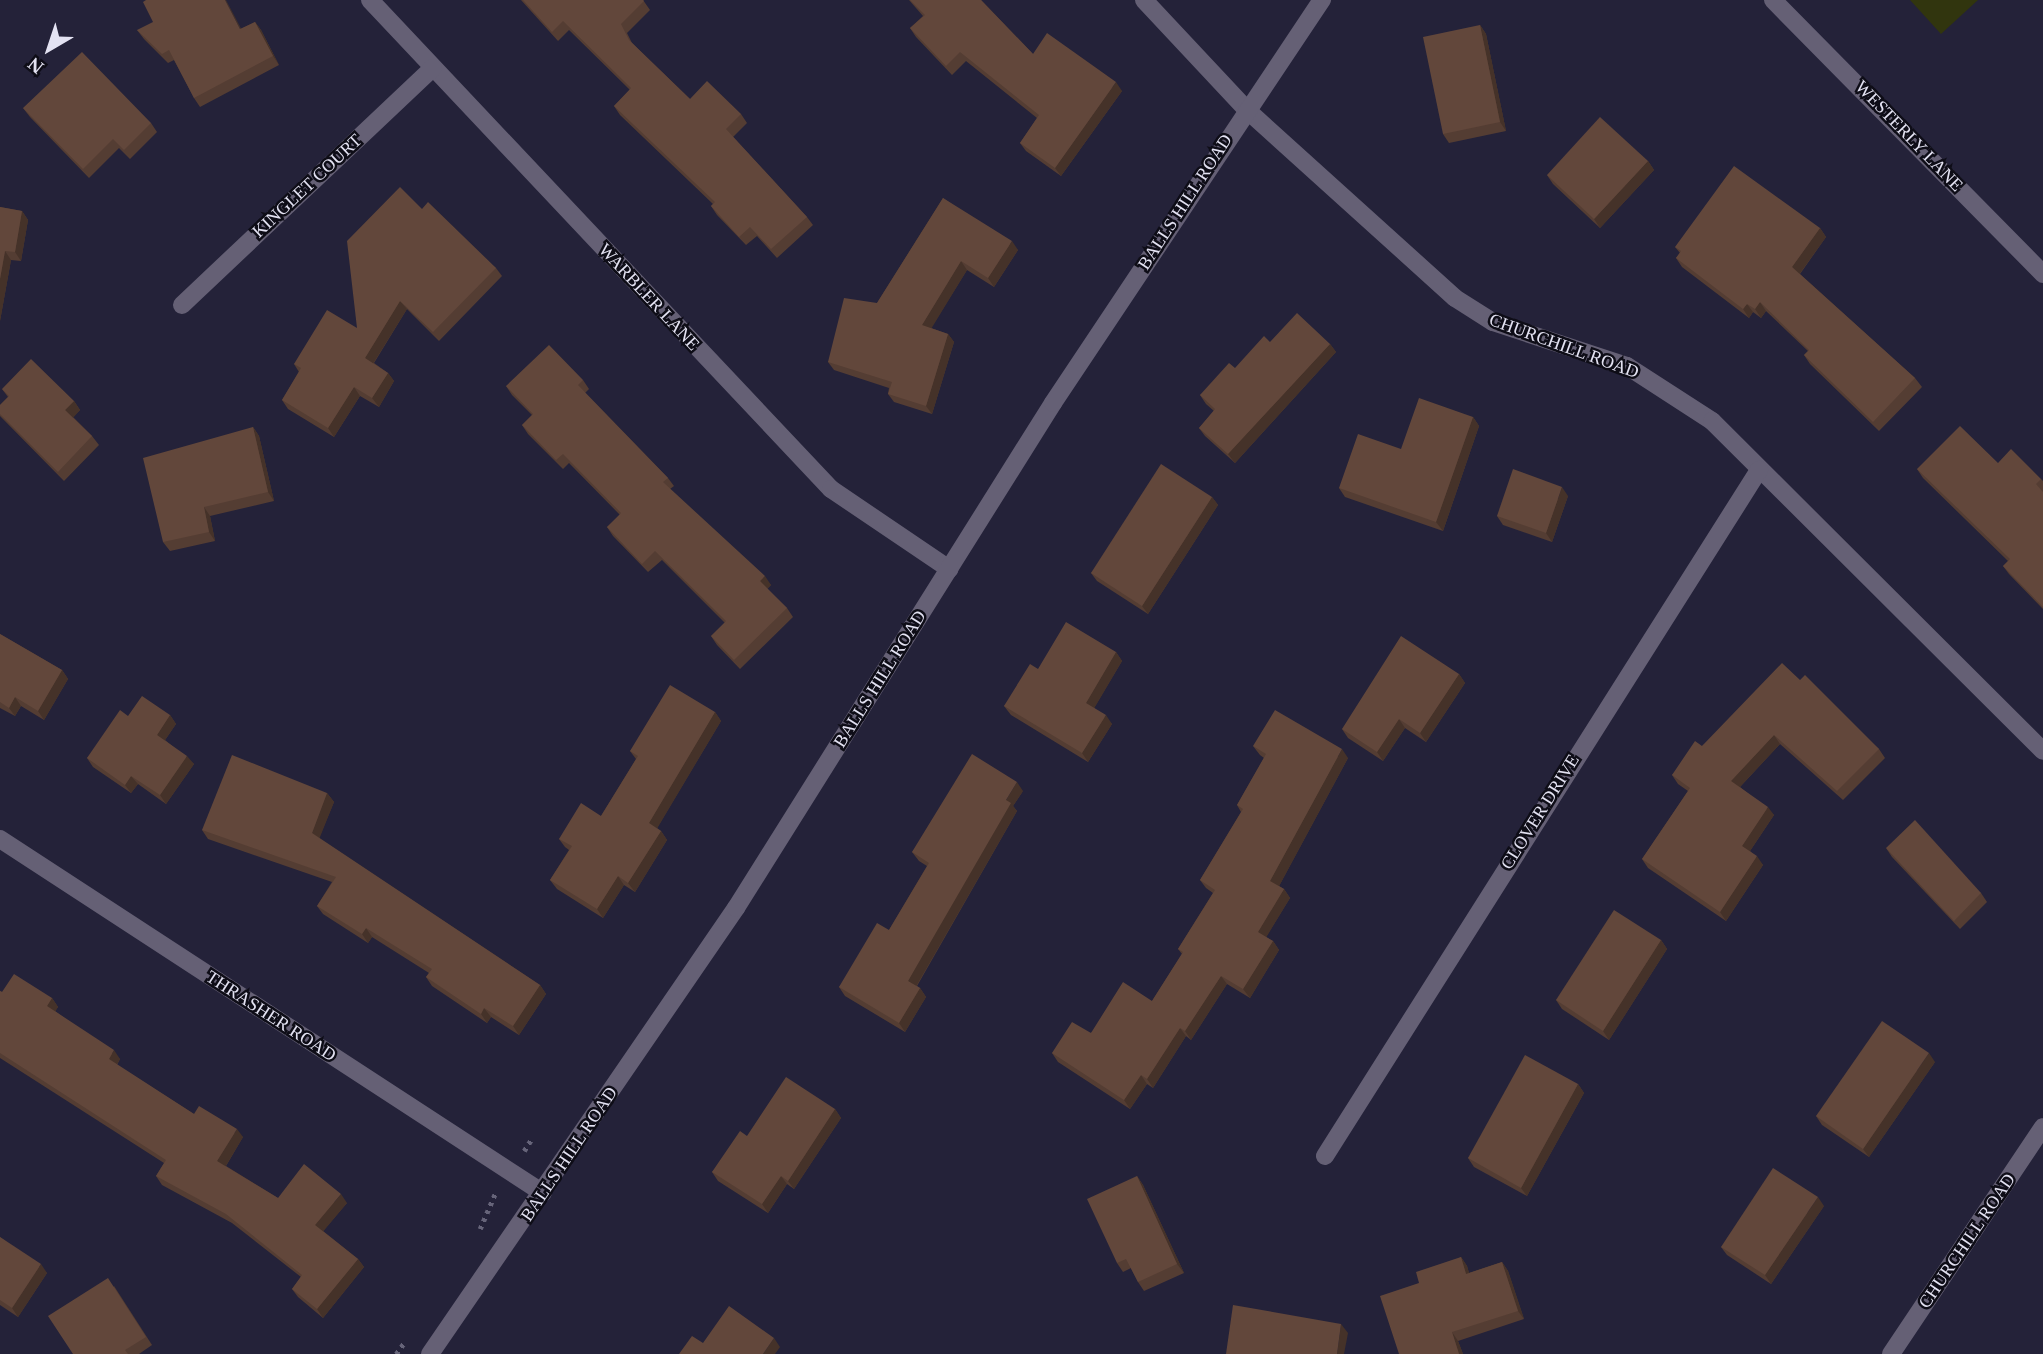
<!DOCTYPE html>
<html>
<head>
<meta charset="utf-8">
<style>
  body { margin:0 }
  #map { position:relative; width:2043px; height:1354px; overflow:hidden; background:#242239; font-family:"Times New Roman",serif }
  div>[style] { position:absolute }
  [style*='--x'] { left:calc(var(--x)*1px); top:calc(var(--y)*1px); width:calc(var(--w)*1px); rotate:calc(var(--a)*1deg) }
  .green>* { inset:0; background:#31350e }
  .path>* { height:4.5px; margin-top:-2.25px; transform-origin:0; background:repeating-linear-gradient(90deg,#666479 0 3.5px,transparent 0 8.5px) }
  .minor>* { height:18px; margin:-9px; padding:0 9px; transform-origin:9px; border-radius:9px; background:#656075 }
  .wall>* { inset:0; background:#543d33 }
  .shaded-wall>* { inset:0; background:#453229 }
  .building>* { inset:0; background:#62473b }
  span { translate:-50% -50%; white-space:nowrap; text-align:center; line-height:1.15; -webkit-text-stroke:5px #0e0d17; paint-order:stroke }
  .street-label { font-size:18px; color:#e3e2f2 }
  .north { position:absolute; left:14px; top:14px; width:70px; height:70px; -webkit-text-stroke:5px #0e0d17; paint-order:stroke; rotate:219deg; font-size:19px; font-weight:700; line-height:28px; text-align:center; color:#e3e2f2 }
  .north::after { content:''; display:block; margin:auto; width:24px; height:32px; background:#e3e2f2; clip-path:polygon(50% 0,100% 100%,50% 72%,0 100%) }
</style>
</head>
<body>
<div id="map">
  <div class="green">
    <i style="clip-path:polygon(1910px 0,1978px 0,1941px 34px)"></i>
  </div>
  <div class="path">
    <i style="--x:524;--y:1151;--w:13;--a:-58"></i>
    <i style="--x:480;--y:1229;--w:39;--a:-67"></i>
    <i style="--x:396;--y:1354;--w:14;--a:-54"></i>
  </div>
  <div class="minor">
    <i style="--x:370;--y:0;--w:672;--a:46.69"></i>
    <i style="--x:831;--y:489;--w:143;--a:34.1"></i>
    <i style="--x:1144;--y:0;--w:151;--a:46.9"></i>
    <i style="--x:1247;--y:110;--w:280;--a:42.1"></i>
    <i style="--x:1455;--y:298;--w:45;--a:32.3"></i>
    <i style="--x:1493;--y:322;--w:141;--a:18.2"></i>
    <i style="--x:1627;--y:366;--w:101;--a:32.9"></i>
    <i style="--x:1712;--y:421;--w:467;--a:44.9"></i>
    <i style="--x:1773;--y:0;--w:385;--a:45.4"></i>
    <i style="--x:182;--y:305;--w:345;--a:-43.4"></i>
    <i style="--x:0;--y:839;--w:648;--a:33.1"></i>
    <i style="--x:1325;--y:1156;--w:812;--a:-57.68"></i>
    <i style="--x:430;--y:1354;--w:541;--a:-55.55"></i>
    <i style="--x:736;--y:908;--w:596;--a:-57.88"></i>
    <i style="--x:1053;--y:403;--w:485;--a:-56.3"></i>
    <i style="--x:1891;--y:1354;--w:273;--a:-56.2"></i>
  </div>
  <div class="wall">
    <i style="clip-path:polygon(521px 0,643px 0,650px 10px,627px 33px,632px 43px,690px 99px,741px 114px,747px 123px,733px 137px,807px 217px,813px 225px,777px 258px,757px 236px,746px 245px,717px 215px,711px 206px,713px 204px,620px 115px,614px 106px,630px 90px,569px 30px,558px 41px)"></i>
    <i style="clip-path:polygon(909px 0,981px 0,1033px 54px,1122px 91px,1061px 176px,1026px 151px,1020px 143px,1037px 118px,966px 61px,952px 75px,916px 37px,910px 28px,923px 16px)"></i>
    <i style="clip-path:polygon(255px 22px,261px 30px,279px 65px,200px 107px,194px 98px,174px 60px,168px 63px,144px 39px,137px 30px,241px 29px)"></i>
    <i style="clip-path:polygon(1480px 25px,1486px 34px,1506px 131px,1449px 143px,1443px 134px)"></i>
    <i style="clip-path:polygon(23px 108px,151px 123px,157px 132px,130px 159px,119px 148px,89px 178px,30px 117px)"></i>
    <i style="clip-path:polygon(1648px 161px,1654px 170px,1600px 228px,1553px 184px,1547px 175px)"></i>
    <i style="clip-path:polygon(943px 198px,1018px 250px,994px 287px,967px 270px,931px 328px,948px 334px,954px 342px,932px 414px,894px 402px,888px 394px,889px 388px,834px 370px,828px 362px,877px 303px)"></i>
    <i style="clip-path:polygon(0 207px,22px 211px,28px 220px,21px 261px,11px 260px,0 321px)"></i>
    <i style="clip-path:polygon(422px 209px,496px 268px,502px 276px,439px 341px,407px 309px,374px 363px,388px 373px,394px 381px,379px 407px,360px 396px,334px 437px,288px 409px,282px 400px,299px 372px,294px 364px,357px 328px)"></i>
    <i style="clip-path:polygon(1820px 228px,1826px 237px,1800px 274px,1915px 378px,1922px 387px,1879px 431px,1810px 364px,1804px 355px,1808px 351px,1766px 311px,1761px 318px,1753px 312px,1749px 318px,1682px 267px,1676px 258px,1680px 253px,1675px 247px)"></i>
    <i style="clip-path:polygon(1270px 342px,1330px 344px,1336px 352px,1235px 463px,1205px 436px,1199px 428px,1214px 411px,1206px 404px,1200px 395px)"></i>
    <i style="clip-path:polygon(583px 380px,589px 389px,585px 393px,668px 478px,674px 486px,670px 489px,771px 585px,767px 589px,787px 608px,793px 617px,740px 669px,717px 645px,711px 636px,725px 623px,662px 560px,648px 572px,613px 536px,607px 527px,620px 515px,569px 463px,563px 469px,528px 434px,522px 425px,532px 415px,512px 395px,506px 386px)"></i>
    <i style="clip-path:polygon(2px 389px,74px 401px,80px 410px,73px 417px,92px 436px,99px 445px,64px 481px,0 416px,0 405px,8px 397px)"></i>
    <i style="clip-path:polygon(1473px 417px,1479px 426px,1443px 531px,1345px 497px,1339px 488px)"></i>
    <i style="clip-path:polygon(253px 427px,259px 436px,274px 501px,210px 516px,215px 541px,170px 551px,163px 542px)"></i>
    <i style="clip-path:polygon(1998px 463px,2041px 479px,2043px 481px,2043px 609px,2009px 574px,2003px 566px,2008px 561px,1923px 478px,1917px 469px)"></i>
    <i style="clip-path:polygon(1568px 496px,1552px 542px,1503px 525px,1497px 516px)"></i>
    <i style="clip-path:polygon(1212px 497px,1218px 505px,1148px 614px,1097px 581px,1091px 573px)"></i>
    <i style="clip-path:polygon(0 634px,62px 670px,68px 679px,44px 720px,21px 706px,15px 716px,0 708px)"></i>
    <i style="clip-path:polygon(1116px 652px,1122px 661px,1094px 708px,1112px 724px,1088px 762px,1011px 715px,1004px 706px,1038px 669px)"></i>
    <i style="clip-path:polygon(1459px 674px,1465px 683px,1426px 742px,1405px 728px,1383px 761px,1348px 738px,1342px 729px)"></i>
    <i style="clip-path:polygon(1800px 680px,1879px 749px,1885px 758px,1843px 800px,1780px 744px,1740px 787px,1774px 815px,1750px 851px,1763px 865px,1726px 921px,1648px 868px,1642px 859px,1688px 791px,1678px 784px,1672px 775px,1702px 746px)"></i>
    <i style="clip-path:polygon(715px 712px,721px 721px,657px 828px,661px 831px,667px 840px,635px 892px,624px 885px,603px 918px,557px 889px,550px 880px,569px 850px,565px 847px,559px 839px,601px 816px,636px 759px,630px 751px)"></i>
    <i style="clip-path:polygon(170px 715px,176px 724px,165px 740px,194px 764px,166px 804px,138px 784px,131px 793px,93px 767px,87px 758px,128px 716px)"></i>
    <i style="clip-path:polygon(1253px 746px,1348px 758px,1279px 886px,1284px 889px,1290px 898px,1266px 937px,1273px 941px,1279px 950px,1250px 998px,1227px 984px,1191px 1040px,1186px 1036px,1153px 1088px,1147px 1084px,1130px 1109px,1058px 1062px,1052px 1053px,1152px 1001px,1182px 954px,1178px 949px,1213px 893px,1206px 888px,1200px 880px,1241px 812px,1237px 805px,1264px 758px,1260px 755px)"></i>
    <i style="clip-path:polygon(1023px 791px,1013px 806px,1017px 811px,917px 986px,920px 988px,926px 997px,905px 1032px,845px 996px,839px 987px,889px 930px,927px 866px,919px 861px,912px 852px)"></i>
    <i style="clip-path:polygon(327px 793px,334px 802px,319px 838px,540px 985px,546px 994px,519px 1035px,491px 1017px,487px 1023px,432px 986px,426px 977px,429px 973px,372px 937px,368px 943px,323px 914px,317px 906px,332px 882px,208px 839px,202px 830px)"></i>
    <i style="clip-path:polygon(1886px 848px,1981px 893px,1987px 902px,1960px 929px,1892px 857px)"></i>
    <i style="clip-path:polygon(1661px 940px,1667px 949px,1609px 1040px,1562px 1009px,1556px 1000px)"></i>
    <i style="clip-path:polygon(0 991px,2px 992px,52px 998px,58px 1007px,55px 1011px,120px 1059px,117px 1065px,194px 1114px,243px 1137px,226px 1166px,278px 1198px,347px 1203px,323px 1231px,358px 1259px,364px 1267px,323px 1318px,298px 1297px,292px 1289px,301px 1277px,232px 1223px,162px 1185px,156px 1176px,164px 1163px,0 1058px)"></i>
    <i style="clip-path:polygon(1935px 1062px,1869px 1157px,1822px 1125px,1816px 1116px)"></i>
    <i style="clip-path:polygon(1578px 1084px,1584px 1093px,1527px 1196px,1474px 1167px,1468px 1158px)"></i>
    <i style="clip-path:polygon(835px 1109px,841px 1118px,794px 1189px,787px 1184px,768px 1213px,718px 1181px,712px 1172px,747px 1136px)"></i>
    <i style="clip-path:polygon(1137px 1176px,1143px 1185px,1184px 1273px,1144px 1291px,1138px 1282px,1131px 1268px,1123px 1272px,1117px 1263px)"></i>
    <i style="clip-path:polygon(1824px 1206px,1771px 1284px,1727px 1255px,1721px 1247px)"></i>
    <i style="clip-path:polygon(0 1237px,47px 1273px,18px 1317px,0 1305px)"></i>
    <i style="clip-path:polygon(1461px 1257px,1467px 1266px,1469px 1273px,1502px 1262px,1508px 1271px,1524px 1319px,1458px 1341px,1463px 1354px,1399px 1354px,1419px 1283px)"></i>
    <i style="clip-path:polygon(114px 1286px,152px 1345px,139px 1354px,73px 1354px)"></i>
  </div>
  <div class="shaded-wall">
    <i style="clip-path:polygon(225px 0,226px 0,246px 38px,240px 29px)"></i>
    <i style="clip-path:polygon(255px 22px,261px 30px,279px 65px,273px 56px)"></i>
    <i style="clip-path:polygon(1480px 25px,1486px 34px,1506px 131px,1500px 122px)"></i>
    <i style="clip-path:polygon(1116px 82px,1122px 91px,1061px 176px,1055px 168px)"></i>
    <i style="clip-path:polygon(1648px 161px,1654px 170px,1600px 228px,1594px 219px)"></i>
    <i style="clip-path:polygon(22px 211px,28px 220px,21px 261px,15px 252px)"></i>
    <i style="clip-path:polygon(1820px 228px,1826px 237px,1798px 276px,1792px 267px)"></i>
    <i style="clip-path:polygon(1012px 241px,1018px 250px,994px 287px,988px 278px)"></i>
    <i style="clip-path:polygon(5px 251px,11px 260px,0 321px,0 279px)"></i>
    <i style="clip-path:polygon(961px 261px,967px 270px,928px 334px,922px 325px)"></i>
    <i style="clip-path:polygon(400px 301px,407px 309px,371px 367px,365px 358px)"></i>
    <i style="clip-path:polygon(1760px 302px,1766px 311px,1761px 318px,1755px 309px)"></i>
    <i style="clip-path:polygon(1747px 304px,1753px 312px,1749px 318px,1743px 309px)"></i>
    <i style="clip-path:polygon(948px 334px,954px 342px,932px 414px,926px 406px)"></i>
    <i style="clip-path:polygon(1330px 344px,1336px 352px,1235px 463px,1228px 454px)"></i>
    <i style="clip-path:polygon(388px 373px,394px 381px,379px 407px,372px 398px)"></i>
    <i style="clip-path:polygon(354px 387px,360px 396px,334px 437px,328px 428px)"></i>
    <i style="clip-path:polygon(74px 401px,80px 410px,72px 419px,65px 410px)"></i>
    <i style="clip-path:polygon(1473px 417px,1479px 426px,1443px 531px,1436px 522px)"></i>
    <i style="clip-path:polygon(253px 427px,259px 436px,274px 501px,268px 492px)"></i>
    <i style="clip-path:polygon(1562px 487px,1568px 496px,1552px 542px,1546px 533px)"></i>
    <i style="clip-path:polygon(1212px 497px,1218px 505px,1148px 614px,1142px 606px)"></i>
    <i style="clip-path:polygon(204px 507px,210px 516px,215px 541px,209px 532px)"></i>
    <i style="clip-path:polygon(765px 576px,771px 585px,766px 590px,760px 581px)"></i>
    <i style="clip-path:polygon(1116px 652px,1122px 661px,1092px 712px,1086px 703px)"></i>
    <i style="clip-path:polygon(62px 670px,68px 679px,44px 720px,38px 711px)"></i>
    <i style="clip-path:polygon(1459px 674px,1465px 683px,1426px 742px,1420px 733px)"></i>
    <i style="clip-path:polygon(15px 697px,21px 706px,15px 716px,9px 708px)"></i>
    <i style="clip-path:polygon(715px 712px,721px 721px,655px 832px,649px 823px)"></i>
    <i style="clip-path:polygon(170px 715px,176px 724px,163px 743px,157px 735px)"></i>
    <i style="clip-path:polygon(1106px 715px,1112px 724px,1088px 762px,1082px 753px)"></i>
    <i style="clip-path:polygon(1399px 719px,1405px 728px,1383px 761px,1377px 752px)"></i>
    <i style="clip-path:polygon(1774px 735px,1780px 744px,1737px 790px,1731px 781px)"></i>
    <i style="clip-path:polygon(1342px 749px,1348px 758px,1277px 890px,1270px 881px)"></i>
    <i style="clip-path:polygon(187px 756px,194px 764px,166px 804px,160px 795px)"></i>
    <i style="clip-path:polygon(131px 776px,138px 784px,131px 793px,125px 785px)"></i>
    <i style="clip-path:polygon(1017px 782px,1023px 791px,1013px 806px,1017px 811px,914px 990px,908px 981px,1006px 800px)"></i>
    <i style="clip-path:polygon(327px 793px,334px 802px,318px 842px,312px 833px)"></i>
    <i style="clip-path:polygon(1768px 807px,1774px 815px,1748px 854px,1742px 846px)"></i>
    <i style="clip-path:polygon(661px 831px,667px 840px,635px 892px,628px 883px)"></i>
    <i style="clip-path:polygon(1757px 856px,1763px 865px,1726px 921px,1720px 912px)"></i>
    <i style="clip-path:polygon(618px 876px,624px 885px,603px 918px,597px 909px)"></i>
    <i style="clip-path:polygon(1284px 889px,1290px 898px,1264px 941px,1258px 932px)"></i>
    <i style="clip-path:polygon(366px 928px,372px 937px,368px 943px,362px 934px)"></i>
    <i style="clip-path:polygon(1661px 940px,1667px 949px,1609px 1040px,1603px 1031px)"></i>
    <i style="clip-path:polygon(1273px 941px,1279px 950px,1250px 998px,1243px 989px)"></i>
    <i style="clip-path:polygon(1221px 976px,1227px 984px,1191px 1040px,1185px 1031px)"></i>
    <i style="clip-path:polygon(540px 985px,546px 994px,519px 1035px,513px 1026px)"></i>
    <i style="clip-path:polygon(920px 988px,926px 997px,905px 1032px,899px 1023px)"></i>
    <i style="clip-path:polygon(52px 998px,58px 1007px,53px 1015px,47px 1006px)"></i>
    <i style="clip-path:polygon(484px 1008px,491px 1017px,487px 1023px,481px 1014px)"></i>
    <i style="clip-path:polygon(1180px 1028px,1186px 1036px,1153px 1088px,1147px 1079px)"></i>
    <i style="clip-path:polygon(114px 1050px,120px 1059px,115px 1068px,109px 1059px)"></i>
    <i style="clip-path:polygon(1929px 1053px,1935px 1062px,1869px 1157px,1863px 1149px)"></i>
    <i style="clip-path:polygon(1141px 1075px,1147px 1084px,1130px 1109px,1124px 1100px)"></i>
    <i style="clip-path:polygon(1578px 1084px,1584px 1093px,1527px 1196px,1521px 1188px)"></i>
    <i style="clip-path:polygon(835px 1109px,841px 1118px,794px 1189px,788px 1181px)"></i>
    <i style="clip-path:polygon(237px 1129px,243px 1137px,224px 1169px,217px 1161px)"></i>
    <i style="clip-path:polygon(781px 1176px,787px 1184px,768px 1213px,762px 1204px)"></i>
    <i style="clip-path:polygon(1137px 1176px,1143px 1185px,1184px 1273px,1177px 1264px)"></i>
    <i style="clip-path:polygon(341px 1194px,347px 1203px,321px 1234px,315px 1225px)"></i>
    <i style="clip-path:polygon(1818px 1197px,1824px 1206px,1771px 1284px,1765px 1275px)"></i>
    <i style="clip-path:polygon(1461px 1257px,1467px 1266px,1472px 1283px,1466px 1274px)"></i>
    <i style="clip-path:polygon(358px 1259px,364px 1267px,323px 1318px,317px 1309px)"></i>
    <i style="clip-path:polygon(1502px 1262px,1508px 1271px,1524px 1319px,1518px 1311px)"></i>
    <i style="clip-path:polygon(41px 1264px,47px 1273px,18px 1317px,12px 1308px)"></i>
    <i style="clip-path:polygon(1341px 1324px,1348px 1333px,1344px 1354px,1337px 1354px)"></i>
    <i style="clip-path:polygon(1452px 1332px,1458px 1341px,1463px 1354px,1459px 1354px)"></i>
    <i style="clip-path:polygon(774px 1338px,780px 1347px,775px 1354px,763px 1354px)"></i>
  </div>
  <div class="building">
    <i style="clip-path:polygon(146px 0,225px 0,240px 29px,255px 22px,273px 56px,194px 98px,169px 50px,162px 54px,137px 30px,153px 22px,143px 2px)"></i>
    <i style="clip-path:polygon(523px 0,643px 0,644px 1px,621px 24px,629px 40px,690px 99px,707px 81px,741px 114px,726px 129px,807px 217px,771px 249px,750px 227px,739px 237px,711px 206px,715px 202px,614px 106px,631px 88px,563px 21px,552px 32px)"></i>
    <i style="clip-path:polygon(910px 0,981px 0,1033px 54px,1047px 33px,1116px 82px,1055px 168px,1020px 143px,1039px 115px,960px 52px,946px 66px,910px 28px,925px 15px)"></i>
    <i style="clip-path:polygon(1480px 25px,1500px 122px,1443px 134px,1423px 37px)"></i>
    <i style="clip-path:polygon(82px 52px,151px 123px,124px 150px,113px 139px,83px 169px,23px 108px)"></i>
    <i style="clip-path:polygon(1600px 117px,1648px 161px,1594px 219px,1547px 175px)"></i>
    <i style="clip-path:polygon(1734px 166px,1820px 228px,1792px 267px,1915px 378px,1873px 422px,1804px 355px,1809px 350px,1760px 302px,1755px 309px,1747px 304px,1743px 309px,1676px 258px,1681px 251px,1675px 247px)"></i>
    <i style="clip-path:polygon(400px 187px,422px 209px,428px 202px,496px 268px,433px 332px,400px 301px,365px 358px,388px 373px,372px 398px,354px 387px,328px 428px,282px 400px,301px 368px,294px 364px,327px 310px,357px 328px,347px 241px)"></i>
    <i style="clip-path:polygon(943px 198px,1012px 241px,988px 278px,961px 261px,922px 325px,948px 334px,926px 406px,888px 394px,892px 382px,828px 362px,844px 298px,877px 303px)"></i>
    <i style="clip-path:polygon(0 207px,22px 211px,15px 252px,5px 251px,0 279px)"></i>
    <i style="clip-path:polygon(1297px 313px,1330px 344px,1228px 454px,1199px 428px,1215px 409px,1200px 395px,1229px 363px,1235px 368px,1264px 336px,1270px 342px)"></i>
    <i style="clip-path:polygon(549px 345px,583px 380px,578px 385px,668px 478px,663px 482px,765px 576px,760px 581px,787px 608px,734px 660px,711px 636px,726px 621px,655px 551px,642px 564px,607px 527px,621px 513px,563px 454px,556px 460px,522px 425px,533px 414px,506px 386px)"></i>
    <i style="clip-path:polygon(31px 359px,74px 401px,65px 410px,92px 436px,58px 472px,0 414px,0 405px,9px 396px,2px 389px)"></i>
    <i style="clip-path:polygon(1419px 398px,1473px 417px,1436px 522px,1339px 488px,1358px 434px,1401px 449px)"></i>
    <i style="clip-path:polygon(1960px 426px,1998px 463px,2011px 449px,2041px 479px,2036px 484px,2043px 492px,2043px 607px,2003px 566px,2010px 559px,1917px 469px)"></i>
    <i style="clip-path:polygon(253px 427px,268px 492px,204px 507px,209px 532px,163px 542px,143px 458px)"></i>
    <i style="clip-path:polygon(1161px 464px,1212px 497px,1142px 606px,1091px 573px)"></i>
    <i style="clip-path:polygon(1513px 469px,1562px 487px,1546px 533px,1497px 516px)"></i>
    <i style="clip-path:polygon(1066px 622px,1116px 652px,1086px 703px,1106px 715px,1082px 753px,1004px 706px,1030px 664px,1038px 669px)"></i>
    <i style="clip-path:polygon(0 634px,62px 670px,38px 711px,15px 697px,9px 708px,0 702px)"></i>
    <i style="clip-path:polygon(1401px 636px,1459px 674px,1420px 733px,1399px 719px,1377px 752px,1342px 729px)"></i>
    <i style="clip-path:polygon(1782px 663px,1800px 680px,1805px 675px,1879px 749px,1837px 791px,1774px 735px,1731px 781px,1768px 807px,1742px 846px,1757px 856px,1720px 912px,1642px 859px,1690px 788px,1672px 775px,1695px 741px,1702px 746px)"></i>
    <i style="clip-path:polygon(670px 685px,715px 712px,649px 823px,661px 831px,628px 883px,618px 876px,597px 909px,550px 880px,572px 846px,559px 839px,581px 803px,601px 816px,638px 756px,630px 751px)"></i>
    <i style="clip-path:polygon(142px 696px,170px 715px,157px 735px,187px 756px,160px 795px,131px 776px,125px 785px,87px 758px,120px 710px,128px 716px)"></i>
    <i style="clip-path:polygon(1275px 710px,1342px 749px,1270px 881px,1284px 889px,1258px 932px,1273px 941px,1243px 989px,1221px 976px,1185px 1031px,1180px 1028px,1147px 1079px,1141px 1075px,1124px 1100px,1052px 1053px,1072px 1022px,1091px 1033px,1123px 982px,1152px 1001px,1183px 952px,1178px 949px,1215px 890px,1200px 880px,1243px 809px,1237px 805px,1266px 754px,1253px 746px)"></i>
    <i style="clip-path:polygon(972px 754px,1017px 782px,1006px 800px,1011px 803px,908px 981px,920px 988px,899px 1023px,839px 987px,877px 923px,889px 930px,929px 863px,912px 852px)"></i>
    <i style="clip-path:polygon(232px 755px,327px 793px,312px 833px,540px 985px,513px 1026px,484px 1008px,481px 1014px,426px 977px,432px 969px,366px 928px,362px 934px,317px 906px,336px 877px,202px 830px)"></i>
    <i style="clip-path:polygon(1915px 820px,1981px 893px,1954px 921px,1886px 848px)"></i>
    <i style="clip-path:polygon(1614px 910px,1661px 940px,1603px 1031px,1556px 1000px)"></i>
    <i style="clip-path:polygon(14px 974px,52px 998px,47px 1006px,114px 1050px,109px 1059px,194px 1114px,199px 1106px,237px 1129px,217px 1161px,278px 1198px,304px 1164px,341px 1194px,315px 1225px,358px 1259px,317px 1309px,292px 1289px,302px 1275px,226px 1214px,156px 1176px,166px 1160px,0 1053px,0 991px,2px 992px)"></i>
    <i style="clip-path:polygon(1882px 1021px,1929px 1053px,1863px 1149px,1816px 1116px)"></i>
    <i style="clip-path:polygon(1525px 1055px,1578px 1084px,1521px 1188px,1468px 1158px)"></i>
    <i style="clip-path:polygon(786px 1077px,835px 1109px,788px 1181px,781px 1176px,762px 1204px,712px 1172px,740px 1131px,747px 1136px)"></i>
    <i style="clip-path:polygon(1773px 1168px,1818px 1197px,1765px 1275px,1721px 1247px)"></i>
    <i style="clip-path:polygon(1137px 1176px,1177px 1264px,1138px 1282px,1126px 1259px,1117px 1263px,1087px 1199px)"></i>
    <i style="clip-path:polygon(0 1237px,41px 1264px,12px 1308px,0 1300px)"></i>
    <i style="clip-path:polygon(1461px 1257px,1466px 1274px,1502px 1262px,1518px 1311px,1452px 1332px,1459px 1354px,1399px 1354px,1380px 1296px,1419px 1283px,1416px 1272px)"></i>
    <i style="clip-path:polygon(108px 1278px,146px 1337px,125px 1350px,128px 1354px,73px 1354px,48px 1316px)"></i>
    <i style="clip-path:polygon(1233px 1305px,1341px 1324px,1337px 1354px,1226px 1354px)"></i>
    <i style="clip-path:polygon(729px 1306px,774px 1338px,763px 1354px,679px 1354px,692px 1336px,703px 1343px)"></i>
  </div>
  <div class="street-label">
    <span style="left:1909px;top:136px;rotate:46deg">WESTERLY LANE</span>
    <span style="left:307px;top:186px;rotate:-43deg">KINGLET COURT</span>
    <span style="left:1185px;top:202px;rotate:-57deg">BALLS HILL ROAD</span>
    <span style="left:649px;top:297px;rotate:47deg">WARBLER LANE</span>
    <span style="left:1564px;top:346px;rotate:20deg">CHURCHILL ROAD</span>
    <span style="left:880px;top:679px;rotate:-58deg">BALLS HILL ROAD</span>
    <span style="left:1540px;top:812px;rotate:-58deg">CLOVER DRIVE</span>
    <span style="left:271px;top:1016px;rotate:33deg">THRASHER ROAD</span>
    <span style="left:569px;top:1154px;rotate:-56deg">BALLS HILL ROAD</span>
    <span style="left:1967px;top:1241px;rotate:-56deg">CHURCHILL ROAD</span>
  </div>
  <div class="north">N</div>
</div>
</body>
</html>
